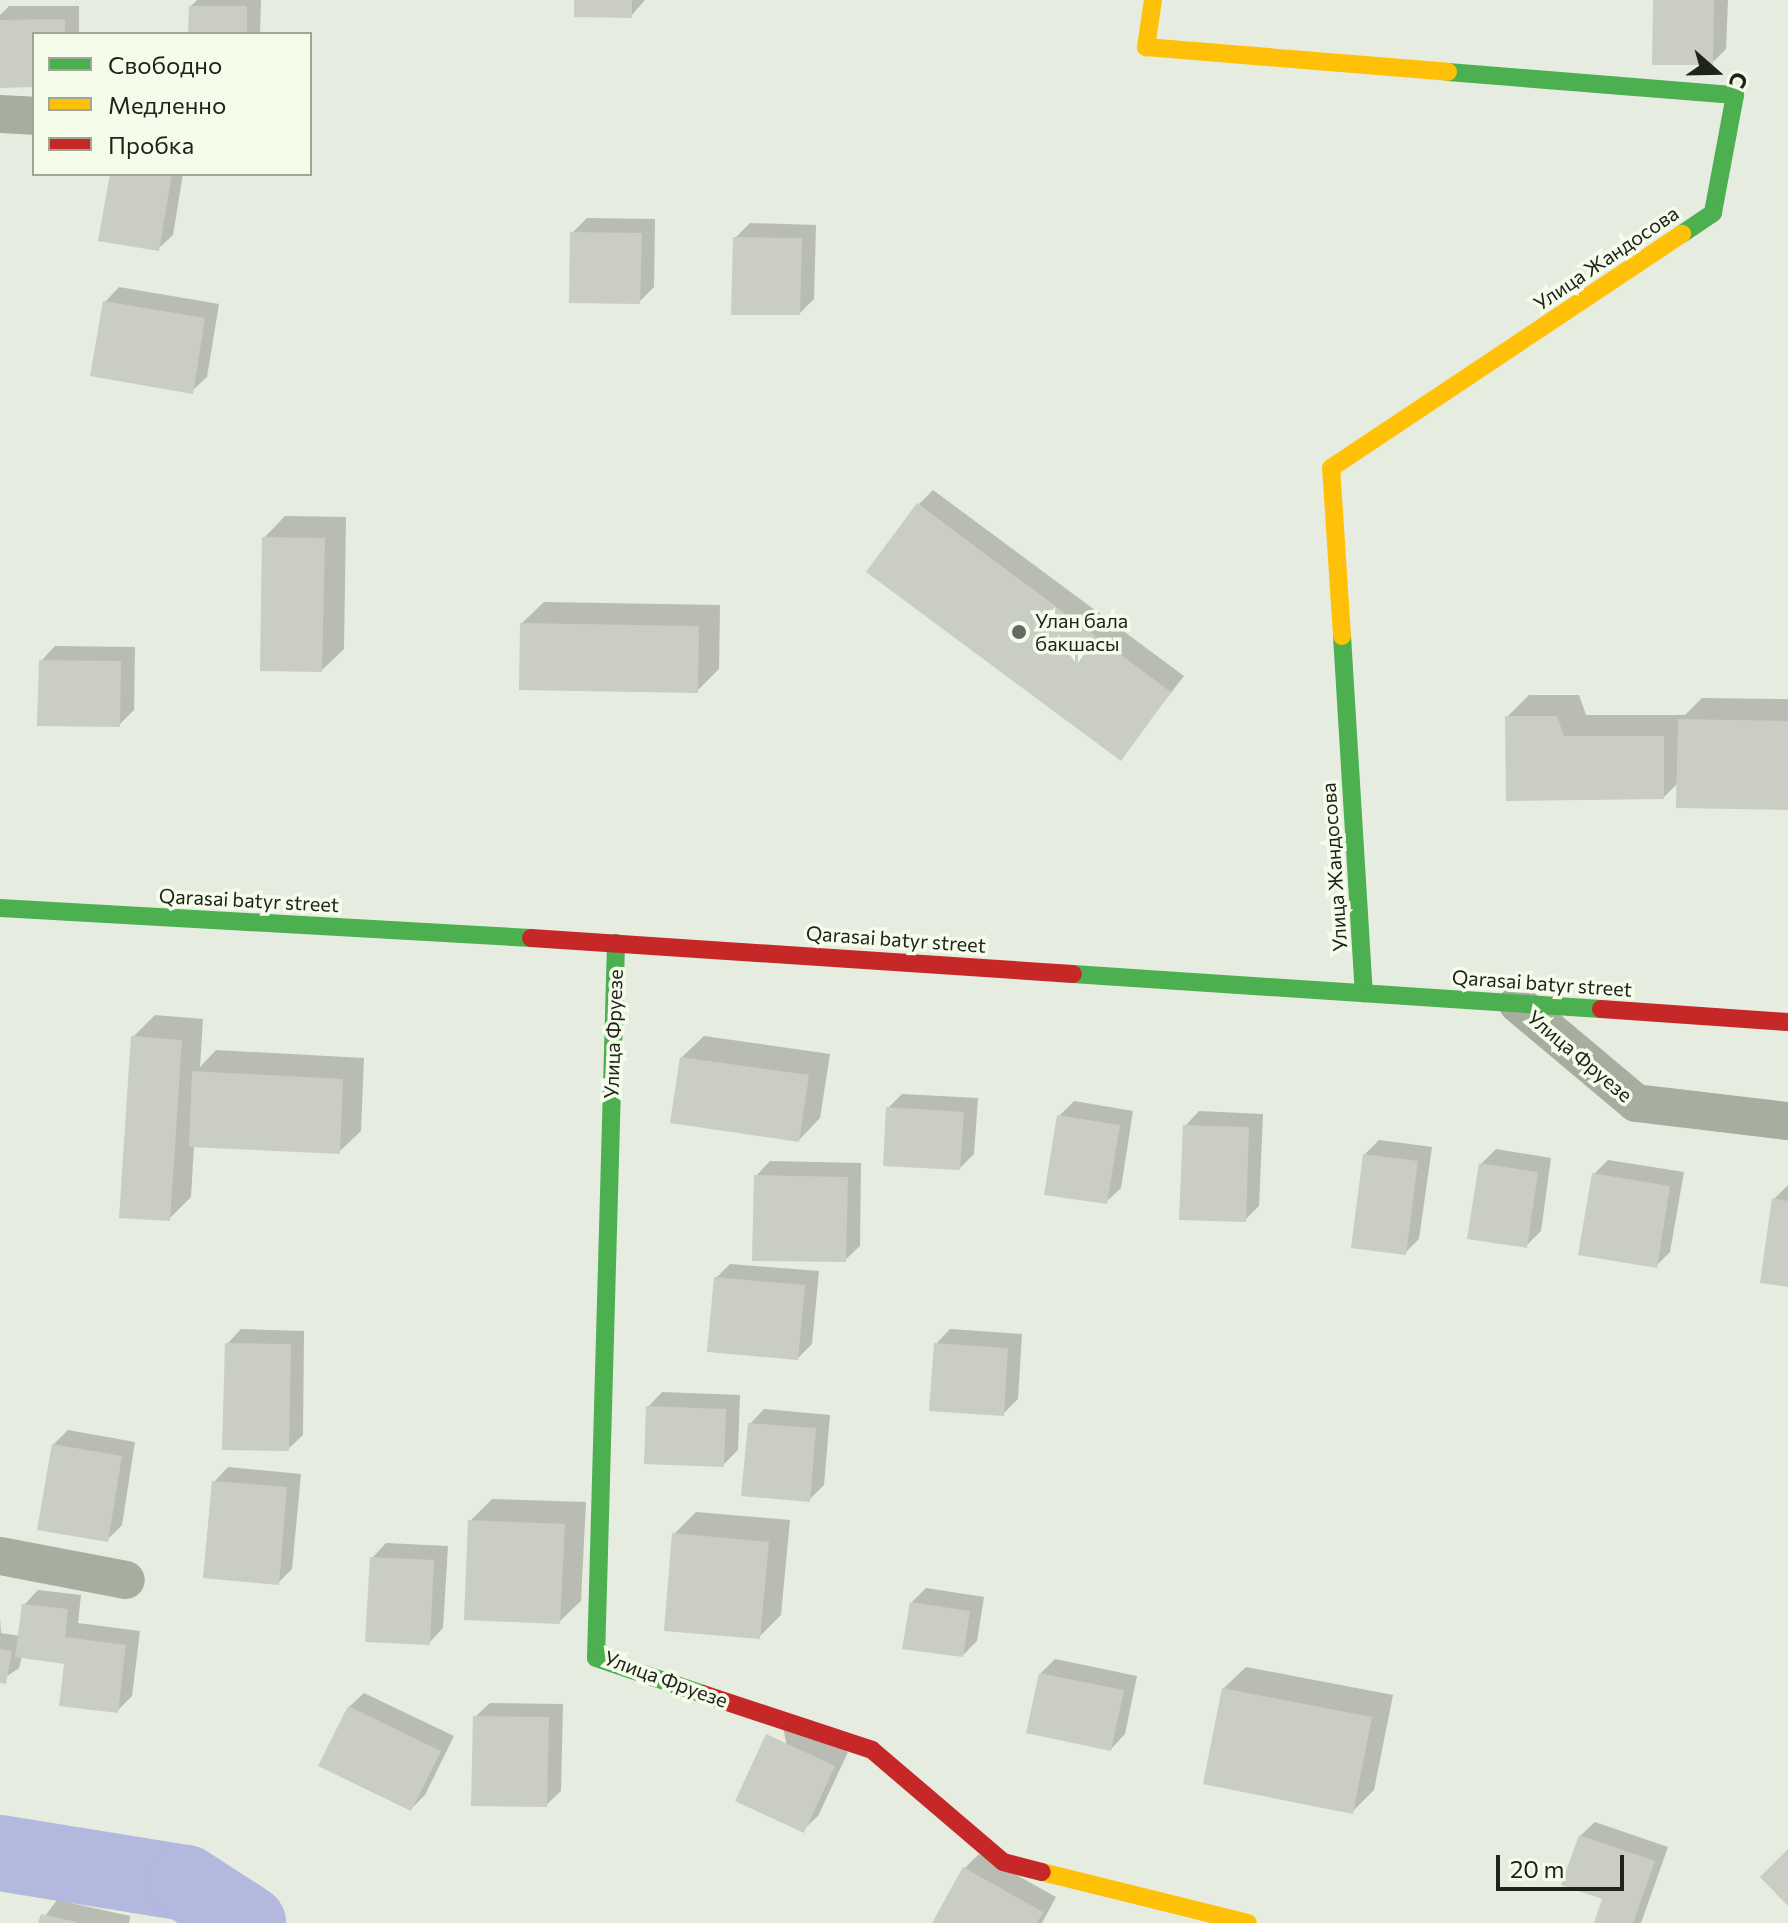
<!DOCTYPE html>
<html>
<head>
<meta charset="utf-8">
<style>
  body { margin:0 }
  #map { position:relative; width:1788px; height:1923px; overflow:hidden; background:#e6ece0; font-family:Commissioner,sans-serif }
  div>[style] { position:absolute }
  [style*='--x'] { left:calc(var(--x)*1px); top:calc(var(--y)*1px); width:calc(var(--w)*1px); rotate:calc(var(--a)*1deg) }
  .shadow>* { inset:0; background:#0003 }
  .river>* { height:76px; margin:-38px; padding:0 38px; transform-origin:38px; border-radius:38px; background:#b3b8df }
  .building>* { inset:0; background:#c9cdc4 }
  .street>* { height:38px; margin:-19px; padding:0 19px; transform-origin:19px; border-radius:19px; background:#a8ae9f }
  .fast>* { height:18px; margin:-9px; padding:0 9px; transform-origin:9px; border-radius:9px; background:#4caf50 }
  .slow>* { height:18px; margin:-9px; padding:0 9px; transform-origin:9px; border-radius:9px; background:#ffc107 }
  .jam>* { height:18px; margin:-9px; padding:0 9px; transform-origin:9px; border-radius:9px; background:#c62828 }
  .dots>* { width:22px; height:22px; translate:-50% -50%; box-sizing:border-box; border:4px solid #f5fdea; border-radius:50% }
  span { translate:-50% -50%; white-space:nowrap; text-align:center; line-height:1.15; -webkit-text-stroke:7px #f5fdea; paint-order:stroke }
  .street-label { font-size:20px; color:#20231c }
  .poi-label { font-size:20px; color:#20231c }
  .left { translate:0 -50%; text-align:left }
  .legend { position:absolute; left:32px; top:32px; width:280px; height:144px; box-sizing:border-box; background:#f5fdea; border:2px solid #a0a698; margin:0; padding:10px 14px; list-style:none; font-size:24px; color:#20231c }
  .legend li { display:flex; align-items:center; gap:16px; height:40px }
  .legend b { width:40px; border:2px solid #a0a698 }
  .north { position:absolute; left:1676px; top:32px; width:80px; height:80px; -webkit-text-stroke:6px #f5fdea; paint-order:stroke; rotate:110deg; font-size:22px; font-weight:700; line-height:32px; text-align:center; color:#20231c }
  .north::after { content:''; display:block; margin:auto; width:28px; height:36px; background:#20231c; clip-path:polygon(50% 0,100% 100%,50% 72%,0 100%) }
  .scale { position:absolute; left:1496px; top:1855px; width:128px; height:36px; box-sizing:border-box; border:4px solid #20231c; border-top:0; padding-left:10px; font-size:24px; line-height:28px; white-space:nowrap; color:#20231c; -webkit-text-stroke:6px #f5fdea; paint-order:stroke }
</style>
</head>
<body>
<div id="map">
  <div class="shadow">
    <i style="clip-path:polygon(197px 0,261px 0,260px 34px,190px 34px,191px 6px)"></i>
    <i style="clip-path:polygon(576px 0,645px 0,631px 16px)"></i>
    <i style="clip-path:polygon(1655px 0,1728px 0,1726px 49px,1712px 63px)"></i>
    <i style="clip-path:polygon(9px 6px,79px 6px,79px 34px,34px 34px,34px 85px,0 86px,0 15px)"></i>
    <i style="clip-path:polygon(112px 174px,183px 174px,173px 235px,158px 249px)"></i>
    <i style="clip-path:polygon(587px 218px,655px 219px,654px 287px,639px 302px,572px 233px)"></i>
    <i style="clip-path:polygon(750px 223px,816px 225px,814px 299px,800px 313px,735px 238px)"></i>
    <i style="clip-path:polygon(119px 287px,219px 304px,207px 377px,192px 391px,105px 302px)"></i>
    <i style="clip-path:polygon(933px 490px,1184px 676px,1120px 758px,919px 504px)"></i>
    <i style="clip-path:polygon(285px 516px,346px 517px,344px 649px,322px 670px,264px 538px)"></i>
    <i style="clip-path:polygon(544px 602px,720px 605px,719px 669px,697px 691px,522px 623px)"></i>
    <i style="clip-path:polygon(55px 646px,135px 647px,134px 710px,119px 725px,41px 661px)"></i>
    <i style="clip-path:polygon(1529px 695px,1579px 695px,1586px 715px,1685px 715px,1702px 698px,1788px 699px,1788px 808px,1679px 782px,1664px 797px,1507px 717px)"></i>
    <i style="clip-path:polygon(155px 1015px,203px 1019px,200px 1067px,216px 1050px,364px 1058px,361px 1131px,339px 1152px,194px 1145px,191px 1197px,169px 1219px,133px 1037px)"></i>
    <i style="clip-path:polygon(704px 1036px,830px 1054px,820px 1118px,799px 1140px,682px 1057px)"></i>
    <i style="clip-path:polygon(902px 1094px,978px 1098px,974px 1154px,960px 1168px,888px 1108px)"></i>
    <i style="clip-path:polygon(1074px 1101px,1133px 1111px,1121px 1188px,1106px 1202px,1059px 1116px)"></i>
    <i style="clip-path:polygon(1199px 1111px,1263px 1114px,1259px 1206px,1245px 1220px,1185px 1126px)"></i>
    <i style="clip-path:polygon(1379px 1140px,1432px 1147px,1419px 1239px,1405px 1253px,1364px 1155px)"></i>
    <i style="clip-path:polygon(1496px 1149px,1551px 1158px,1541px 1231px,1526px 1246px,1481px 1164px)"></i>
    <i style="clip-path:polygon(1608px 1160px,1684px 1172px,1670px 1252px,1656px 1266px,1594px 1174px)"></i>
    <i style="clip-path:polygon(770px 1161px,861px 1163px,860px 1246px,845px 1260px,756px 1176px)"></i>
    <i style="clip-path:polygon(1788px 1185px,1788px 1285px,1774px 1199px)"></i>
    <i style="clip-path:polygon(730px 1264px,819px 1271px,812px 1344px,798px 1358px,716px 1278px)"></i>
    <i style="clip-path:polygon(241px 1329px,304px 1331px,303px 1435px,288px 1449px,227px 1344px)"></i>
    <i style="clip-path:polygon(950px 1329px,1022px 1334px,1018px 1399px,1003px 1414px,936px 1344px)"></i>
    <i style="clip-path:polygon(662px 1392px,740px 1395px,738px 1450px,723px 1465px,648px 1407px)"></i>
    <i style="clip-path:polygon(764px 1409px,830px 1415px,824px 1485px,809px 1500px,750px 1424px)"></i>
    <i style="clip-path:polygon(68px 1430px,135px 1442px,122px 1525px,107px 1540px,53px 1445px)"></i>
    <i style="clip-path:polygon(228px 1467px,301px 1474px,292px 1569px,278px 1583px,214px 1482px)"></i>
    <i style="clip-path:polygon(492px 1499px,586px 1502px,581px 1601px,559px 1622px,470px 1521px)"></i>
    <i style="clip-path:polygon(696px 1512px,790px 1520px,781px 1615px,759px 1637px,674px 1534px)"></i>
    <i style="clip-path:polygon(386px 1543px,448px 1546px,443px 1628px,429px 1643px,372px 1558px)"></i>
    <i style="clip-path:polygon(926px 1588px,984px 1597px,977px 1641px,963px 1655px,912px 1602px)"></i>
    <i style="clip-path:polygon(38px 1590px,81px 1595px,78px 1623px,140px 1631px,132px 1696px,117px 1711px,67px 1662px,22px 1656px,19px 1668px,0 1681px,0 1616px,1px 1633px,20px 1636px,24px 1605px)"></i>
    <i style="clip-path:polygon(1055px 1659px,1137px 1676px,1125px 1734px,1111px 1749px,1040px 1674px)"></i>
    <i style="clip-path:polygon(1246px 1667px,1393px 1695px,1374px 1790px,1352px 1812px,1224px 1688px)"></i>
    <i style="clip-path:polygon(364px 1693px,454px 1736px,425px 1795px,411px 1809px,349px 1707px)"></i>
    <i style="clip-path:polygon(490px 1703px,563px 1704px,561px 1791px,546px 1805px,475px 1717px)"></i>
    <i style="clip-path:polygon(782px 1721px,848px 1752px,818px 1816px,803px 1830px)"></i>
    <i style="clip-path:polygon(1595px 1822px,1668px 1847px,1641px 1923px,1596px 1923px,1605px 1898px,1580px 1836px)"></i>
    <i style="clip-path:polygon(979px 1854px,1056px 1897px,1042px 1923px,934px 1923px,965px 1868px)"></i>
    <i style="clip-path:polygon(57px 1900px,130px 1916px,129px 1923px,40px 1923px)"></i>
  </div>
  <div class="river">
    <i style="--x:0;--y:1853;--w:188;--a:9.2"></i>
    <i style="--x:186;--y:1883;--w:74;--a:32.8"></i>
  </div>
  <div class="building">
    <i style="clip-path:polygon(574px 0,632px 0,632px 18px,574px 17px)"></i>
    <i style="clip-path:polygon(1653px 0,1714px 0,1713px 65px,1652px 65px)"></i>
    <i style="clip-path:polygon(189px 6px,247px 6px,247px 34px,188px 34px)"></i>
    <i style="clip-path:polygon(65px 19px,65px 34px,34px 34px,34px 87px,0 88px,0 20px)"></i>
    <i style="clip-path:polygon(110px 174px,172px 174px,159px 251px,98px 241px)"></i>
    <i style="clip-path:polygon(570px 232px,642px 233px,640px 304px,569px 303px)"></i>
    <i style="clip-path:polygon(733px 237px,802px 238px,800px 315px,731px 315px)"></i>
    <i style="clip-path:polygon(103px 301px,205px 318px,193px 394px,90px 376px)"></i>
    <i style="clip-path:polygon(917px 503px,1171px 692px,1121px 761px,866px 572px)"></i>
    <i style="clip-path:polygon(262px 537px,325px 538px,322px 672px,260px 671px)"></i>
    <i style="clip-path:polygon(520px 623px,699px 626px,698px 693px,519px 690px)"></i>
    <i style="clip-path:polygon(39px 660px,121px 661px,120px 727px,37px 726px)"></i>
    <i style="clip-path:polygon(1505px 716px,1557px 716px,1564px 736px,1664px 736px,1664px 799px,1506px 801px)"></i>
    <i style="clip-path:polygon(1678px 719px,1788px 721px,1788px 810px,1676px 808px)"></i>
    <i style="clip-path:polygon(131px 1036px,182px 1040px,170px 1221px,119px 1218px)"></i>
    <i style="clip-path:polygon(680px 1057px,809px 1075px,799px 1142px,670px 1123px)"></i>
    <i style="clip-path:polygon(192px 1071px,343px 1079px,340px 1154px,189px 1147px)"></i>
    <i style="clip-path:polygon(886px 1107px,964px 1112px,960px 1170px,883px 1166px)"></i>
    <i style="clip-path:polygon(1057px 1115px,1120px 1125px,1107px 1204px,1044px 1195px)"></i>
    <i style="clip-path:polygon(1183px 1125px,1249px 1127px,1246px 1222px,1179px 1220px)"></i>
    <i style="clip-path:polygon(1363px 1154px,1418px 1161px,1406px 1255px,1351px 1248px)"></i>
    <i style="clip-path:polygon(1479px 1163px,1538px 1172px,1527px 1248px,1467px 1239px)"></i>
    <i style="clip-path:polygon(1592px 1173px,1670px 1186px,1657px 1268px,1578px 1255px)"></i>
    <i style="clip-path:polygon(754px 1175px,848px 1177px,846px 1262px,752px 1261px)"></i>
    <i style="clip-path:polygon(1772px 1198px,1788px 1201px,1788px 1287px,1760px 1283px)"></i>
    <i style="clip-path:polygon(714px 1277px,805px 1285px,798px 1360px,707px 1352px)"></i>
    <i style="clip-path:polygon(225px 1343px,291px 1344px,289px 1451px,222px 1450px)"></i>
    <i style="clip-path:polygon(934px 1343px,1008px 1348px,1004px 1416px,929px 1411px)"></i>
    <i style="clip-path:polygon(646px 1406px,726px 1409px,724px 1467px,644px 1464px)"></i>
    <i style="clip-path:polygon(748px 1423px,816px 1428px,810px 1502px,741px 1496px)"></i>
    <i style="clip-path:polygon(52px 1444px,122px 1456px,108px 1542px,37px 1530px)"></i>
    <i style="clip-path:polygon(212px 1481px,287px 1487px,279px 1585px,203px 1578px)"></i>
    <i style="clip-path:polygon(468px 1520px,565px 1524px,560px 1624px,464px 1620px)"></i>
    <i style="clip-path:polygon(672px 1533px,769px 1542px,760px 1639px,664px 1631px)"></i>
    <i style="clip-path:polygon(370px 1557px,434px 1560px,430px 1645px,365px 1642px)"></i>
    <i style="clip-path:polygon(910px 1602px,970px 1611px,963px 1657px,902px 1649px)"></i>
    <i style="clip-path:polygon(22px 1604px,68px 1609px,65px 1637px,126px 1645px,118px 1713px,59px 1706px,64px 1664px,15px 1657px)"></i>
    <i style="clip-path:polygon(0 1649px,12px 1651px,6px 1684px,0 1683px)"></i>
    <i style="clip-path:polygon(1039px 1673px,1124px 1690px,1111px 1751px,1026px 1733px)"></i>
    <i style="clip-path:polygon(1222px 1688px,1372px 1717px,1353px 1814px,1203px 1784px)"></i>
    <i style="clip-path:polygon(348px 1706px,441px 1751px,411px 1811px,318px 1766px)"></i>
    <i style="clip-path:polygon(473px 1716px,549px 1717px,547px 1807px,471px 1806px)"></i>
    <i style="clip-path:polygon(766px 1734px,835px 1766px,804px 1833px,735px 1801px)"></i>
    <i style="clip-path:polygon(1579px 1835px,1655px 1861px,1633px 1923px,1594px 1923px,1602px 1899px,1561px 1885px)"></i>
    <i style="clip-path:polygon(1788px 1849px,1788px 1906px,1760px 1877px)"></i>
    <i style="clip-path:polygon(963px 1867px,1043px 1912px,1037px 1923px,932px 1923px)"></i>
    <i style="clip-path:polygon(41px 1914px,77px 1922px,76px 1923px,38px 1923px)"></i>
  </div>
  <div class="street">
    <i style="--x:0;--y:114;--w:34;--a:3"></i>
    <i style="--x:1518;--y:1004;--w:154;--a:40"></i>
    <i style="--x:1636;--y:1103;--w:153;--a:6.8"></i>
    <i style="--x:0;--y:1556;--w:128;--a:10.8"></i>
  </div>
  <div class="fast">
    <i style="--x:1448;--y:72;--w:288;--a:4.6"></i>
    <i style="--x:1735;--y:95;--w:120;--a:100.6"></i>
    <i style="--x:1713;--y:213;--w:37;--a:146"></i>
    <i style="--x:1342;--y:636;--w:358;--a:86.5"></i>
    <i style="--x:0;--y:908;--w:532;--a:3.23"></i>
    <i style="--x:616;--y:943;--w:715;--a:91.6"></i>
    <i style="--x:596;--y:1658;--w:113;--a:18.6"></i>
    <i style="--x:1073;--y:974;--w:529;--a:3.79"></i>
  </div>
  <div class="slow">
    <i style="--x:1153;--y:0;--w:48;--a:98.5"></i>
    <i style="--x:1146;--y:47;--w:303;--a:4.7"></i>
    <i style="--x:1342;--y:636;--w:168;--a:-93.7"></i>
    <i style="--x:1331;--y:468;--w:422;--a:-33.7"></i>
    <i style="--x:1042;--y:1872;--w:212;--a:13.9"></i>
  </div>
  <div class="jam">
    <i style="--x:531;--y:938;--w:543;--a:3.8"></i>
    <i style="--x:1601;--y:1009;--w:187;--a:4"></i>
    <i style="--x:703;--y:1694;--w:178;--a:18.3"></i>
    <i style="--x:872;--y:1750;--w:172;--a:40.5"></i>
    <i style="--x:1003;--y:1862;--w:40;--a:14.4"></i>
  </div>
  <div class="dots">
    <i style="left:1019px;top:632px;background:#656961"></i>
  </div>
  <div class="street-label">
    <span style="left:1606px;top:258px;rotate:-34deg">Улица Жандосова</span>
    <span style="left:1334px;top:867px;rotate:-94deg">Улица Жандосова</span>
    <span style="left:249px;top:900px;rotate:3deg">Qarasai batyr street</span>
    <span style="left:896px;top:939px;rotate:4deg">Qarasai batyr street</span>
    <span style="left:1542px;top:983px;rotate:4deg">Qarasai batyr street</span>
    <span style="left:613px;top:1034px;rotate:-88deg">Улица Фруезе</span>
    <span style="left:1580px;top:1056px;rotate:40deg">Улица Фруезе</span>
    <span style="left:666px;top:1679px;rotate:20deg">Улица Фруезе</span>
  </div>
  <div class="poi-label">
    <span class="left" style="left:1035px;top:632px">Улан бала<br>бакшасы</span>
  </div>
  <ul class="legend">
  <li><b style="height:10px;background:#4caf50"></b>Свободно</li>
  <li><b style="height:10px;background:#ffc107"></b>Медленно</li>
  <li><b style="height:10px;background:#c62828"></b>Пробка</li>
  </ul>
  <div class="north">С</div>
  <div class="scale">20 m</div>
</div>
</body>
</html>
